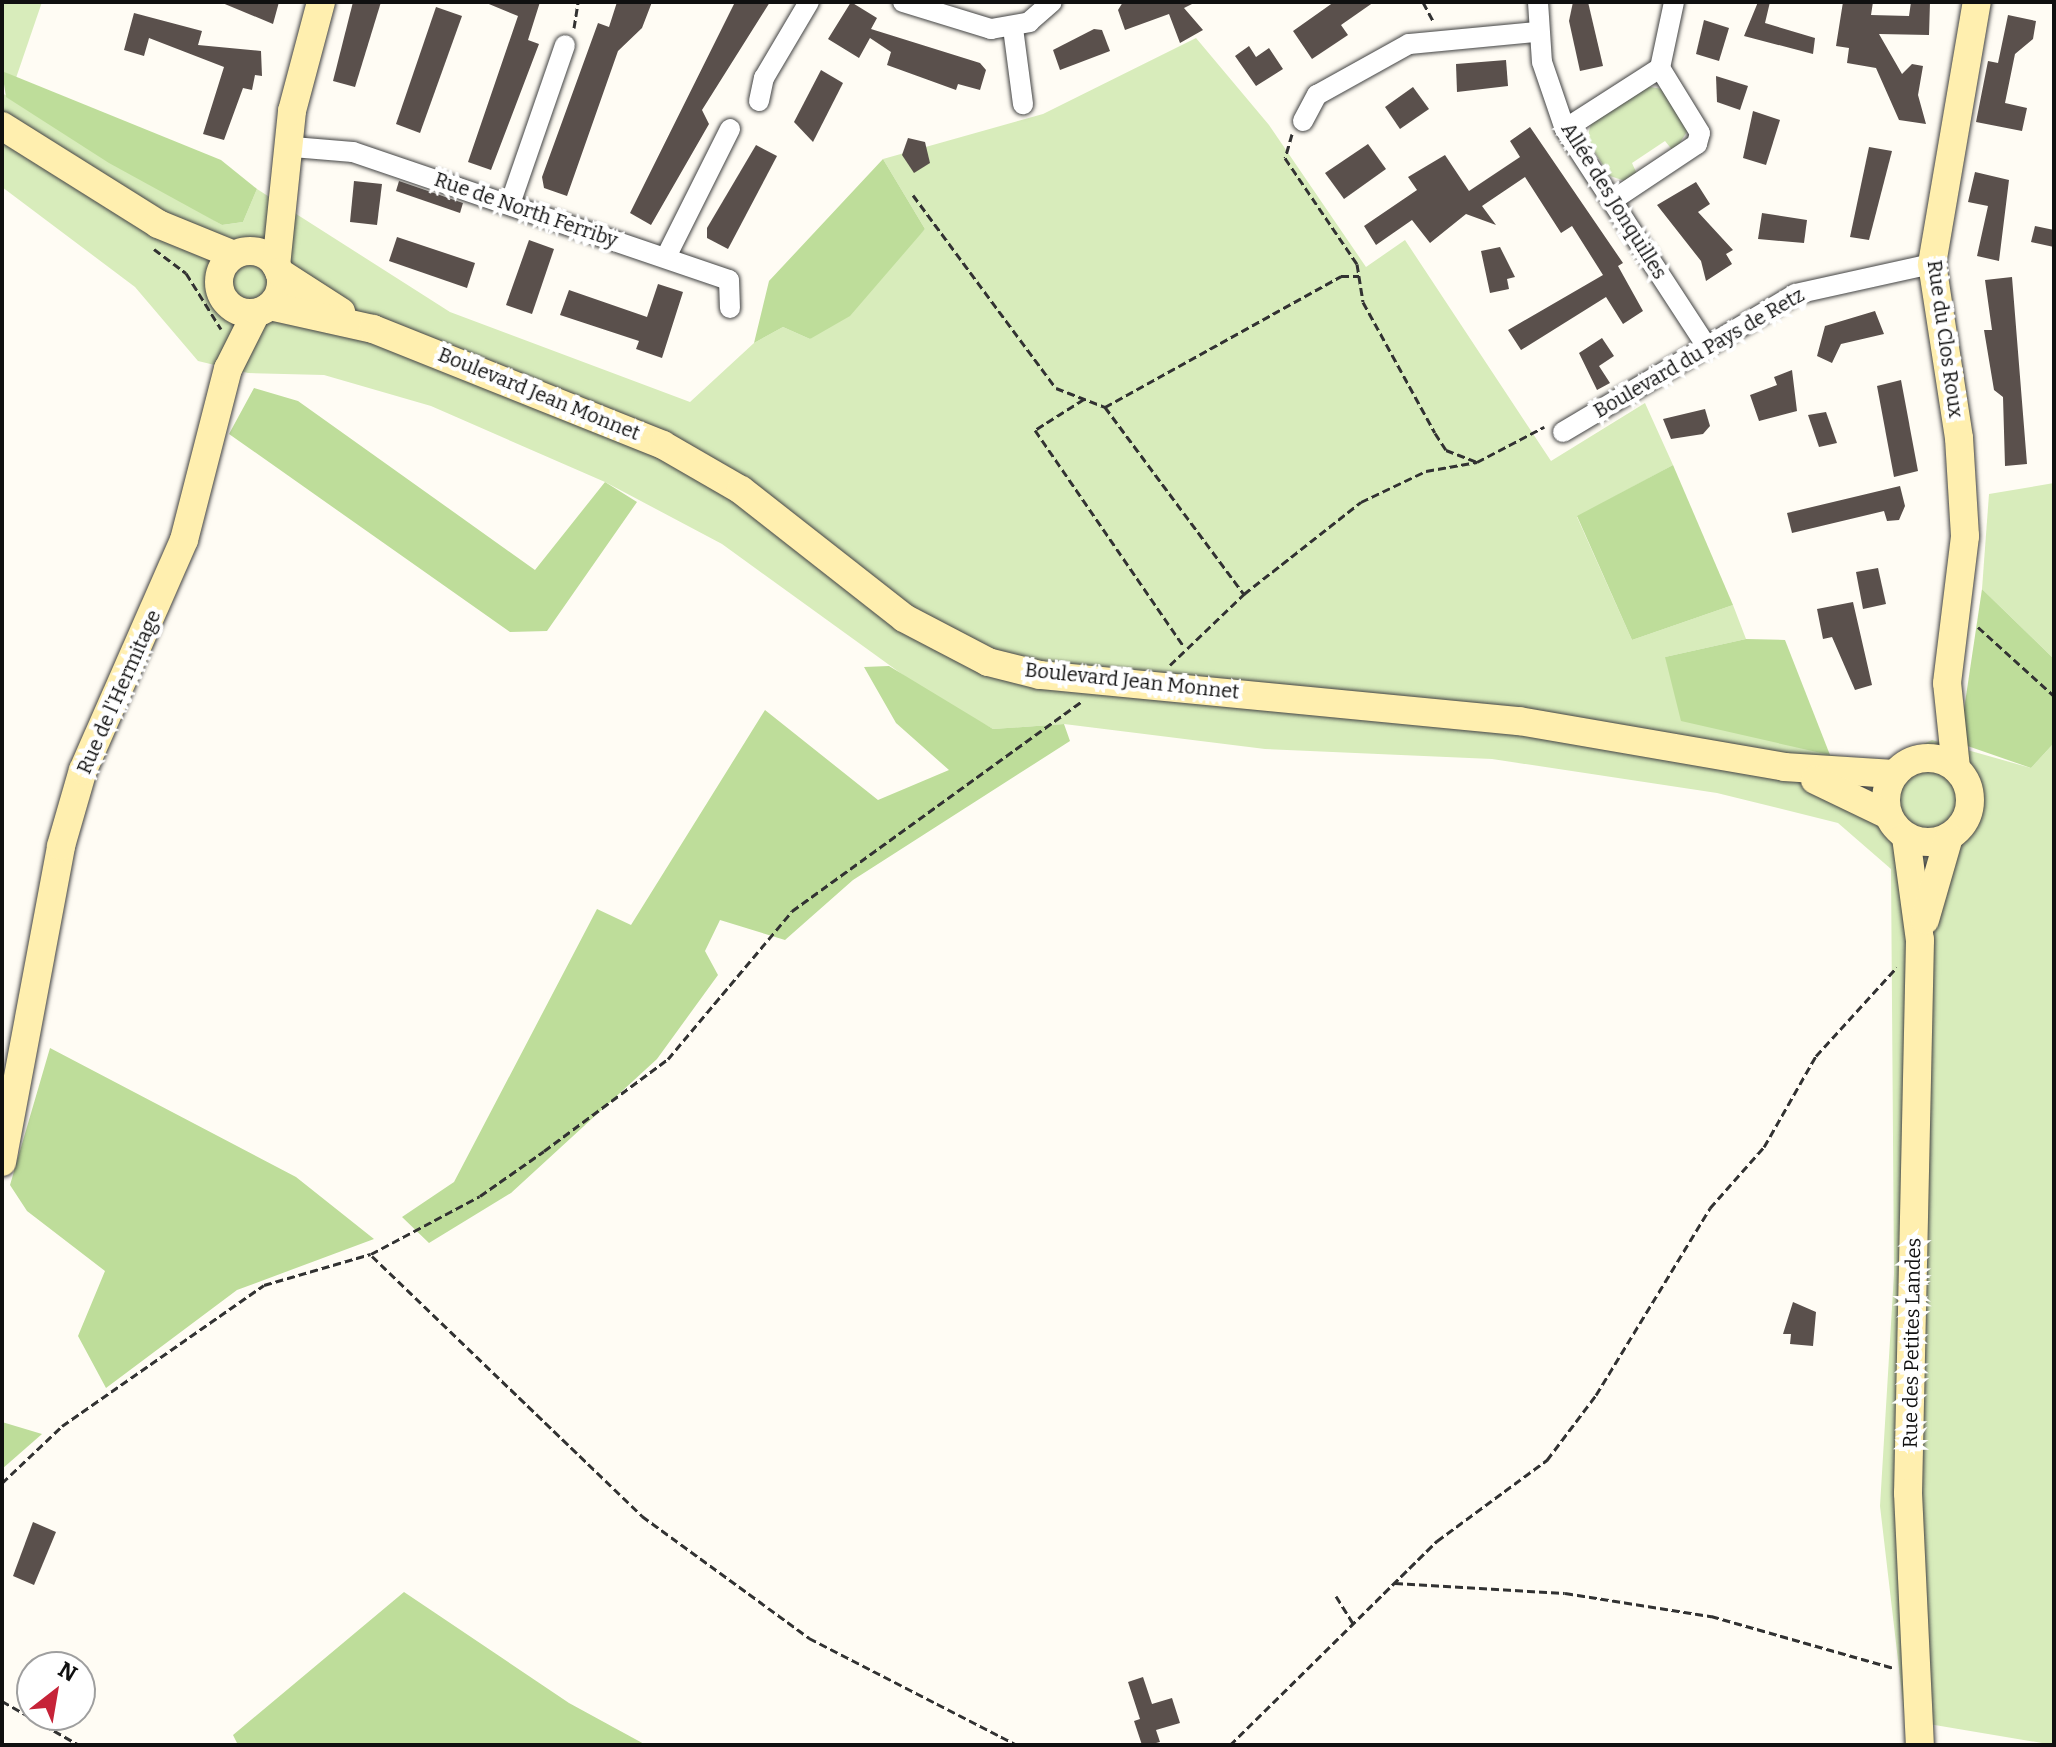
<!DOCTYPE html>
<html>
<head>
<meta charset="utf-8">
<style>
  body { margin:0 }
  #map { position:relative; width:2056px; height:1747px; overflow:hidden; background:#fffcf4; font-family:Bitter,serif }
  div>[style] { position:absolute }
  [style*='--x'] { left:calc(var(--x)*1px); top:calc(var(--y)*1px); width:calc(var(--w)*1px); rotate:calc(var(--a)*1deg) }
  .green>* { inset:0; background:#d8ecbb }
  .forest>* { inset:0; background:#bedd9a }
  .building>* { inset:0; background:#5a504c }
  .path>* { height:3px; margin-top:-1.5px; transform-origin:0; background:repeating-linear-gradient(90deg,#323232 0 8px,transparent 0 12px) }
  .roads { filter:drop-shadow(0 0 2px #434343) drop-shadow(0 0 2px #434343) }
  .street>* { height:20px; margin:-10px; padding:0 10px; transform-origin:10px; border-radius:10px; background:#fff }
  .secondary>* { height:28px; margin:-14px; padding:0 14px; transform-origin:14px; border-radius:14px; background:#ffefaf }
  .secondary>.ring { margin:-14px; padding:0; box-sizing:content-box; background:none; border:28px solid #ffefaf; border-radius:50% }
  span { translate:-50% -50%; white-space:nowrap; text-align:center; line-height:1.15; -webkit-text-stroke:8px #fff; paint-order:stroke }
  .street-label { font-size:20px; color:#101010 }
  .frame { position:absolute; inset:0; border:4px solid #101010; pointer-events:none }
  .north { position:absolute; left:16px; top:1651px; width:80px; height:80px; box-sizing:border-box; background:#fff; border:2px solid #9f9f9f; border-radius:50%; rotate:31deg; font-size:22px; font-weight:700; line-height:32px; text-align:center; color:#101010 }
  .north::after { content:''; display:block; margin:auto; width:28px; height:36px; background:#c62338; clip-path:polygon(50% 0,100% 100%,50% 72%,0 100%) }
</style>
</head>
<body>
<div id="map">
  <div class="green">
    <i style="clip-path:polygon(2px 2px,42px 2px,16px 78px,2px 71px)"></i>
    <i style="clip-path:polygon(1196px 38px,1269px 125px,1366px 267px,1405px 240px,1551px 461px,1645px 403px,1673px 465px,1577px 517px,1632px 640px,1733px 605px,1746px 639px,1665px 657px,1830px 755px,1885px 762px,1932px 740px,2031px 768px,2054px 743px,2054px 1745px,1905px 1720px,1880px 1506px,1894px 1274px,1891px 869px,1838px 823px,1717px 793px,1492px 759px,1265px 749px,1064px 724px,993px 729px,928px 693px,722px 544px,605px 482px,431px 406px,324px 375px,248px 373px,198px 361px,135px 287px,2px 187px,2px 93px,222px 225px,243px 222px,257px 189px,450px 312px,690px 402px,754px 343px,783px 327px,810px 339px,925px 229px,883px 159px,1043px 114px)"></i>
    <i style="clip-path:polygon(1645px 86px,1662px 89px,1688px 130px,1674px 152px,1665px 141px,1632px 163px,1637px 174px,1625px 181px,1610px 176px,1587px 140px,1591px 123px)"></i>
    <i style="clip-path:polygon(2054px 483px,2054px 659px,1982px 589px,1989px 494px)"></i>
  </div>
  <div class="forest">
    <i style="clip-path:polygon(2px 71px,221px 160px,257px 189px,243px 222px,222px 225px,109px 163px,6px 97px)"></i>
    <i style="clip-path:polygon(883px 159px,925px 229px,850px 316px,810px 339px,783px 327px,754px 343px,769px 281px)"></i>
    <i style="clip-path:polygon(254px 388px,298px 401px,535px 570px,605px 482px,637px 502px,547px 631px,510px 632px,229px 434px)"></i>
    <i style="clip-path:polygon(1673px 465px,1733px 605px,1632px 640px,1577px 516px)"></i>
    <i style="clip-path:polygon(1982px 589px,2054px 659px,2054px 743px,2031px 768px,1959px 743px)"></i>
    <i style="clip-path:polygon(1746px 639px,1785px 640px,1830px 755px,1681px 721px,1665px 657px)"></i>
    <i style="clip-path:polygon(889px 666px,993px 729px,1064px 724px,1070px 741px,853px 880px,785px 940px,720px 920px,705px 951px,718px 975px,657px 1059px,511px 1193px,429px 1243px,402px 1217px,454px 1182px,597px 909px,631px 925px,765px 710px,878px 800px,949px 770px,896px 723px,864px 667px)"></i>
    <i style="clip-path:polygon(50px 1048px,296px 1177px,374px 1239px,237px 1290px,106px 1388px,78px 1336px,105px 1271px,27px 1211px,10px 1185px)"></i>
    <i style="clip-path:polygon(2px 1422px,42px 1434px,2px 1469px)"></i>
    <i style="clip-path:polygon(404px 1592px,569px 1703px,646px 1745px,238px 1745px,233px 1735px)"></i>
  </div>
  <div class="building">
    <i style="clip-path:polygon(220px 2px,279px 2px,273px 24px)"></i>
    <i style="clip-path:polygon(353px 2px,381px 2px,355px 87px,333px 81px)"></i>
    <i style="clip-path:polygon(484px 2px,540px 2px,528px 40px,539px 44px,491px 170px,468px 162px,518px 16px)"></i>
    <i style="clip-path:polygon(617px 2px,652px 2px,642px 28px,618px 51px,567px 196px,544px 188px,542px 177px,598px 23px,609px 27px)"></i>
    <i style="clip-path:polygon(735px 2px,770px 2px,702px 110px,709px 124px,651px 225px,630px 213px)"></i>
    <i style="clip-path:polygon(851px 2px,877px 18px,871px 29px,980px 63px,986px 70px,980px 90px,958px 84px,956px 90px,887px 65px,891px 52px,870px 38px,859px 58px,828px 39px)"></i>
    <i style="clip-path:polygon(1123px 2px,1196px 2px,1184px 8px,1203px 30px,1180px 43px,1169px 14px,1125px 30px,1118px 10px)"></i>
    <i style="clip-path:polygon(1334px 2px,1374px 2px,1341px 25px,1348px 35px,1312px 59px,1293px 31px)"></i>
    <i style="clip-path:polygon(1573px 2px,1588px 2px,1603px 66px,1580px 71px,1569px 21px)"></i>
    <i style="clip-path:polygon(1758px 2px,1770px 2px,1765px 23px,1815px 38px,1813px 54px,1744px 36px)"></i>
    <i style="clip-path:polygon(1843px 2px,1873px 2px,1871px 15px,1909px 16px,1911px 2px,1930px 2px,1929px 35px,1879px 34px,1902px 74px,1912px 64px,1923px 66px,1918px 95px,1926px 124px,1899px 120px,1876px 68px,1847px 63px,1849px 48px,1836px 46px)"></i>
    <i style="clip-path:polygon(436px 7px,462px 16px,420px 133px,396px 124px)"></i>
    <i style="clip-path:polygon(134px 13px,202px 31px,198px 45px,261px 51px,262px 76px,255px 75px,252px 90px,243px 88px,224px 140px,203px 134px,224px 67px,149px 38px,144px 56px,124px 50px)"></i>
    <i style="clip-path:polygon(2008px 15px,2036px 21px,2033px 39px,2015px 54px,2005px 103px,2027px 108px,2022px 131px,1976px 122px,1988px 61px,1998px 63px)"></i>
    <i style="clip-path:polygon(1704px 20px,1729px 28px,1719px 61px,1696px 54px)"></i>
    <i style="clip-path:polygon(1094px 29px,1102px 30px,1110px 51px,1060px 70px,1053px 50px)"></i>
    <i style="clip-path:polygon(1249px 46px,1256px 57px,1269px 48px,1283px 69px,1256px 86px,1235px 56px)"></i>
    <i style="clip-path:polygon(1506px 60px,1508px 86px,1457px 92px,1456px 64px)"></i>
    <i style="clip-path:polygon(821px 70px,843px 83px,813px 142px,794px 122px)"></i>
    <i style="clip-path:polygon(1716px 76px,1748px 86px,1740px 110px,1717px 102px)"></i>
    <i style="clip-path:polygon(1413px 87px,1429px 109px,1400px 129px,1385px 107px)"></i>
    <i style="clip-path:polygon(1753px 111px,1780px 120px,1766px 165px,1743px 158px)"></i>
    <i style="clip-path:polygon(1530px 127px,1623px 263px,1618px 266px,1643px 311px,1623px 324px,1606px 297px,1521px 350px,1508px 330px,1603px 275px,1572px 226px,1561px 233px,1525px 177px,1482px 206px,1496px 225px,1466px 214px,1430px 243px,1412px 220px,1376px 245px,1364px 226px,1417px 190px,1408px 177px,1445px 155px,1469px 191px,1520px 157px,1510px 141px)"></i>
    <i style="clip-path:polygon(908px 138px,925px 142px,930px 163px,914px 173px,902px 155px)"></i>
    <i style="clip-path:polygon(1368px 144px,1386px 169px,1344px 199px,1325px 173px)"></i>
    <i style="clip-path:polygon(756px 145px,777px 156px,728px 249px,707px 238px,707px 228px)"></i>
    <i style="clip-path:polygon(1869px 147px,1892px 151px,1869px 240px,1850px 237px)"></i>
    <i style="clip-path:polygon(1975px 172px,2009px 180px,1999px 261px,1977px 256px,1988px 206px,1968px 202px)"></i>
    <i style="clip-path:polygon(354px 181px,382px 184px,377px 225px,350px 222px)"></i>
    <i style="clip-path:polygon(399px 181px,463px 203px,460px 213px,396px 191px)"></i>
    <i style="clip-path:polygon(1696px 182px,1710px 204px,1698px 212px,1733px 250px,1726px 254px,1732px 264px,1706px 281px,1701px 261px,1657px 205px)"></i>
    <i style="clip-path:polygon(1762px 213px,1807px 220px,1804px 243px,1758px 239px)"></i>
    <i style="clip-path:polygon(2035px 226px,2054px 230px,2054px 247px,2031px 242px)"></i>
    <i style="clip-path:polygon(397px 237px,475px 263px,467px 288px,389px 261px)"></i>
    <i style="clip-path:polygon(529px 240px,554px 249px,532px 314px,506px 305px)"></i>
    <i style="clip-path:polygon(1500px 247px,1515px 277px,1507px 279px,1509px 289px,1490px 293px,1481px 251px)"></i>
    <i style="clip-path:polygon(2012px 277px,2027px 464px,2005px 466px,2003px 397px,1994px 390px,1984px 330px,1992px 330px,1985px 280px)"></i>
    <i style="clip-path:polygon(658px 284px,683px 292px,662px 358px,636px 349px,639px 341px,560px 315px,569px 290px,647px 317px)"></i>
    <i style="clip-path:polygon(1875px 311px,1884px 334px,1841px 344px,1832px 363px,1817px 356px,1825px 326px)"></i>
    <i style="clip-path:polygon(1602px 338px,1614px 356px,1599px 366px,1610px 383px,1597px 390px,1579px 353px)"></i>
    <i style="clip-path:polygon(1792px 370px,1797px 411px,1759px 421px,1750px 395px,1777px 385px,1774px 377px)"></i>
    <i style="clip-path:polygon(1901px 380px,1918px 471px,1894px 477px,1877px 386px)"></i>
    <i style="clip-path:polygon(1705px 409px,1710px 426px,1703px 434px,1671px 439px,1663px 419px)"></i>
    <i style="clip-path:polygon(1826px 412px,1837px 443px,1819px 447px,1808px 415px)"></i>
    <i style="clip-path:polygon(1900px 486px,1905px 506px,1899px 520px,1887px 521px,1884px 511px,1792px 533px,1787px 513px)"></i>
    <i style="clip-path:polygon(1878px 568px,1886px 604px,1863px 609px,1856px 572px)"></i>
    <i style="clip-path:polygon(1853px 602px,1872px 685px,1855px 690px,1832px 637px,1823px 639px,1817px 609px)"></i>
    <i style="clip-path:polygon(1793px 1302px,1816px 1312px,1813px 1346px,1790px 1344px,1791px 1334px,1783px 1334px)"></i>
    <i style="clip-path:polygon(33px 1522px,56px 1532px,34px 1585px,13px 1576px)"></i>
    <i style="clip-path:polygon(1143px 1677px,1152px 1704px,1172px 1698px,1180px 1723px,1156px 1730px,1160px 1742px,1148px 1745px,1142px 1745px,1134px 1721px,1140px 1719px,1128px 1682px)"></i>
  </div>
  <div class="path">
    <i style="--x:1423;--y:2;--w:21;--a:62"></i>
    <i style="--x:574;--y:28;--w:26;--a:-81"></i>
    <i style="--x:1292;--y:134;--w:25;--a:106"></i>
    <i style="--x:1285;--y:158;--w:128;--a:55.8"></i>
    <i style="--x:1357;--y:264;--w:38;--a:81"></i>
    <i style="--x:1363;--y:302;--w:149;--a:61.2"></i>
    <i style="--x:1435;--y:433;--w:20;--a:57"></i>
    <i style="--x:1446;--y:450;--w:33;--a:21"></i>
    <i style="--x:913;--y:195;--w:240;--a:53.5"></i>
    <i style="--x:1056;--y:388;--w:53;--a:21.2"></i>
    <i style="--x:1105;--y:407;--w:233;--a:53.4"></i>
    <i style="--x:154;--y:249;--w:40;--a:37"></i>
    <i style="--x:186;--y:273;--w:66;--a:58"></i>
    <i style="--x:1084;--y:399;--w:58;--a:147.7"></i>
    <i style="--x:1035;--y:430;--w:263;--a:55.5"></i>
    <i style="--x:1105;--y:407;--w:270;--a:-29"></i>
    <i style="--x:1341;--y:276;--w:18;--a:0"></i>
    <i style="--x:1978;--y:627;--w:103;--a:42.2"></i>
    <i style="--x:1170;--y:665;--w:103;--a:-43.8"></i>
    <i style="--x:1244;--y:594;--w:149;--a:-38.2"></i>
    <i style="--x:1361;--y:502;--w:72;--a:-25.5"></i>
    <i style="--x:1426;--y:471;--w:52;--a:-10"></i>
    <i style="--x:1477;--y:462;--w:76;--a:-27.6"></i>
    <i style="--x:372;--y:1256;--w:375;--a:43.9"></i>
    <i style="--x:642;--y:1516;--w:207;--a:36.1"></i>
    <i style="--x:809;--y:1638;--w:234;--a:27.2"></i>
    <i style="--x:2;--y:1483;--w:83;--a:-43.5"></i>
    <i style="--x:62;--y:1426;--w:246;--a:-34.9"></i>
    <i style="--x:264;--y:1285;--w:111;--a:-16.2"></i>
    <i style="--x:371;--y:1254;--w:123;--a:-28"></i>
    <i style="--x:480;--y:1196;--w:78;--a:-35.1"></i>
    <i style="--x:544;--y:1151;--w:154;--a:-36.6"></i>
    <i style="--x:668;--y:1059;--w:193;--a:-50"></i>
    <i style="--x:792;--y:911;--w:357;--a:-35.9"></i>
    <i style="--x:1395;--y:1583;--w:170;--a:3.4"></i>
    <i style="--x:1565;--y:1593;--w:148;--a:9"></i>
    <i style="--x:1711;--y:1616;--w:190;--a:15.9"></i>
    <i style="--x:1336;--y:1596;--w:34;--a:58"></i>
    <i style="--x:2;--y:1701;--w:89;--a:29.7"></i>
    <i style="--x:1230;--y:1745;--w:291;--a:-44.6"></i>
    <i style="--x:1437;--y:1541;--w:137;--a:-36.4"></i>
    <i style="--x:1547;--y:1460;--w:81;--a:-53"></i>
    <i style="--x:1596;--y:1395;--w:219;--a:-58.6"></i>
    <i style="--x:1710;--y:1208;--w:81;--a:-48.5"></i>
    <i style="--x:1764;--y:1147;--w:105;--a:-60.3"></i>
    <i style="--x:1816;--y:1056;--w:120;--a:-47.7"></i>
  </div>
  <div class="roads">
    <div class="street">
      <i style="--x:903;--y:2;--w:92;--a:17.1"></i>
      <i style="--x:991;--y:29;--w:39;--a:-10"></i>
      <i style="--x:1029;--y:22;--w:30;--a:-41"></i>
      <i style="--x:1538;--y:2;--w:60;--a:86.2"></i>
      <i style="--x:1542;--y:62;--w:71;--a:71.1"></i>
      <i style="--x:1565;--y:129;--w:258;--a:56.9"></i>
      <i style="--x:1013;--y:28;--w:77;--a:82.5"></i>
      <i style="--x:759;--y:101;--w:24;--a:-78"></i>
      <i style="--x:764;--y:78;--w:88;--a:-59.4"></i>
      <i style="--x:1303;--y:121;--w:30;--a:-62"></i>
      <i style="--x:1317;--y:95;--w:105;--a:-29"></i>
      <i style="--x:1409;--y:44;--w:129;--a:-5.4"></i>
      <i style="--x:1565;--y:129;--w:113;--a:-32.7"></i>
      <i style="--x:1660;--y:68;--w:67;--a:-78"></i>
      <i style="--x:293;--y:147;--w:60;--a:4.8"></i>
      <i style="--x:353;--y:152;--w:397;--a:18.8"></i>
      <i style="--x:729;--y:280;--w:28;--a:88"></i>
      <i style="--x:1613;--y:200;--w:101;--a:-33.7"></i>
      <i style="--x:1697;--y:144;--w:11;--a:-75"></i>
      <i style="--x:1700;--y:133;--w:76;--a:-121.6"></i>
      <i style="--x:510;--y:204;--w:168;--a:-70.9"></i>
      <i style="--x:666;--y:257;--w:143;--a:-63.4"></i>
      <i style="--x:1563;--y:432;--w:270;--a:-30.7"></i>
      <i style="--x:1795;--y:294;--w:140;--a:-12.4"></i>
    </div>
    <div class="secondary">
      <i style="--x:2;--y:126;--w:184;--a:32.1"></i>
      <i style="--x:158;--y:224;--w:82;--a:22.2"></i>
      <i class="ring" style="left:219px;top:251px;width:34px;height:34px"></i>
      <i style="--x:276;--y:266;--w:156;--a:-84.1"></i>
      <i style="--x:292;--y:111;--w:113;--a:-75.1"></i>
      <i style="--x:279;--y:272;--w:74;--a:32.8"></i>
      <i style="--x:270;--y:306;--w:106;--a:12.6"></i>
      <i style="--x:373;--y:329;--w:312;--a:21.8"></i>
      <i style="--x:663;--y:445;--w:90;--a:30"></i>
      <i style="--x:741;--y:490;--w:207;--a:38.1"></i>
      <i style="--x:904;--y:618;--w:95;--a:27.6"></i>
      <i style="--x:988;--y:662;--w:54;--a:14"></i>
      <i style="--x:1040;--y:675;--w:481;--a:5.5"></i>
      <i style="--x:1519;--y:721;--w:269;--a:9.8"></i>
      <i style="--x:1784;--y:767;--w:110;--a:3.6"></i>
      <i class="ring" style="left:1886px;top:758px;width:56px;height:56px"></i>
      <i style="--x:1956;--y:768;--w:85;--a:-96"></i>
      <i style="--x:1947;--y:683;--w:148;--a:-83"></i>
      <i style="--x:1965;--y:536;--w:98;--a:-93.5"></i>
      <i style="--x:1959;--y:438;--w:176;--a:-98.8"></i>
      <i style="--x:1932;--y:264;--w:266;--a:-80.3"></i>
      <i style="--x:1815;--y:780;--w:81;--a:25.6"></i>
      <i style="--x:1906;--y:837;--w:104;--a:82.3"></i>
      <i style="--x:1920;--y:940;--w:553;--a:91.24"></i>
      <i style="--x:1908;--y:1493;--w:252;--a:87.3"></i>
      <i style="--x:1925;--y:920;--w:86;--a:-73.9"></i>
      <i style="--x:2;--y:1162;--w:321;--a:-79.4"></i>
      <i style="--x:61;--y:846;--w:79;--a:-73.9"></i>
      <i style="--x:83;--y:770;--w:251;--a:-66.3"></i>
      <i style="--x:184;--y:540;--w:177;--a:-75.6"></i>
      <i style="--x:228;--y:369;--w:63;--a:-63.4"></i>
    </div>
  </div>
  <div class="street-label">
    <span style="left:1614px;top:201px;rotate:58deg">Allée des Jonquilles</span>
    <span style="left:526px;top:210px;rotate:19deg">Rue de North Ferriby</span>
    <span style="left:1945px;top:339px;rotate:82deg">Rue du Clos Roux</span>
    <span style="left:1699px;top:353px;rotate:-30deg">Boulevard du Pays de Retz</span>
    <span style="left:539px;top:394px;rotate:22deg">Boulevard Jean Monnet</span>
    <span style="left:1132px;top:681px;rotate:6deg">Boulevard Jean Monnet</span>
    <span style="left:119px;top:692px;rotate:-66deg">Rue de l'Hermitage</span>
    <span style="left:1912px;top:1343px;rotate:-89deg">Rue des Petites Landes</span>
  </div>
  <div class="frame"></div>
  <div class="north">N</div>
</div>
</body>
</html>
